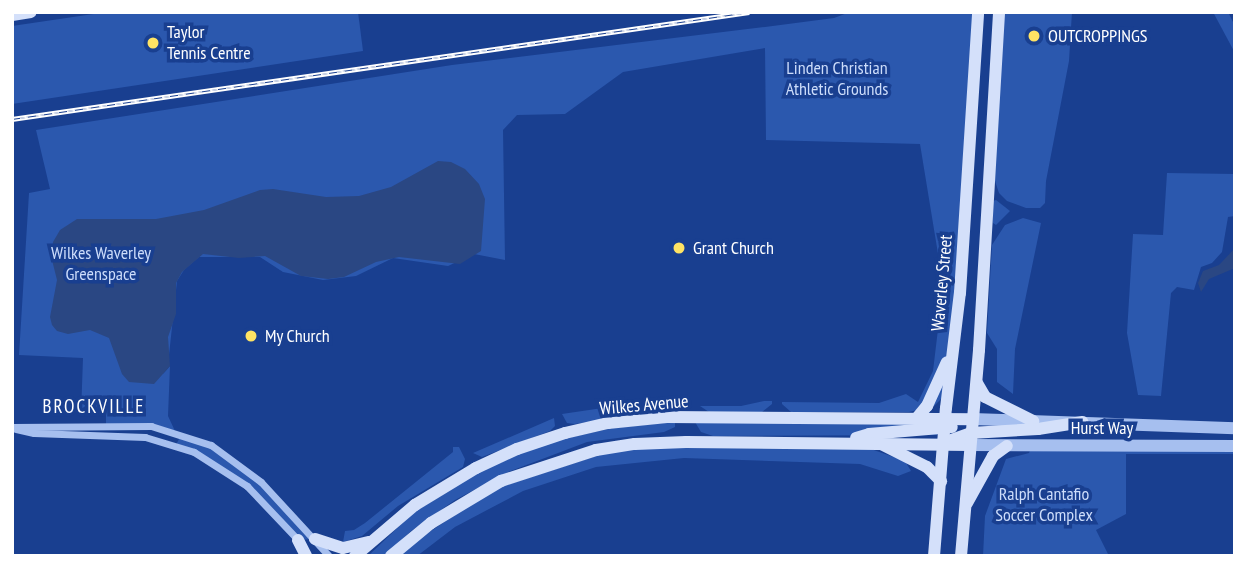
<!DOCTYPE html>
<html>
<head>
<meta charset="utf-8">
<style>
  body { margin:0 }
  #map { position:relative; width:1247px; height:568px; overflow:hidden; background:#193f90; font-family:"PT Sans Narrow",sans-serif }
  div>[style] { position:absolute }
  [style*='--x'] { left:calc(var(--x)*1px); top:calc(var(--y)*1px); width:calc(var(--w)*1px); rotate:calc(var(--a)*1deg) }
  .green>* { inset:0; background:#2b58ae }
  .water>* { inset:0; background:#2a4783 }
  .minor>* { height:7px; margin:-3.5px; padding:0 3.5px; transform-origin:3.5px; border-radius:3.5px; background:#a6bfef }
  .tertiary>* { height:12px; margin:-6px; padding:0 6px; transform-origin:6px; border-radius:6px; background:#a6bfef }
  .secondary>* { height:12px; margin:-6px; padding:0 6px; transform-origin:6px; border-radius:6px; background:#d4e0fa }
  .rail>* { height:5px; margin-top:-2.5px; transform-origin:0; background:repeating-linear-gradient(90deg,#193f90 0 8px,#fff 0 16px); box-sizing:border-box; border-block:2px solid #fff }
  .dots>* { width:19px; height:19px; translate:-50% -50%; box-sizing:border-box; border:4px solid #193f90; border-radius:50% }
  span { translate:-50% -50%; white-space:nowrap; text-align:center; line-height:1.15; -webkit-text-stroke:7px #193f90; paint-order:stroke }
  .poi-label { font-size:18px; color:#fff }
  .left { translate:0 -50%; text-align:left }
  .park-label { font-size:18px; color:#cdddfb }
  .street-label { font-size:18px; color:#fff }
  .neighbourhood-label { font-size:19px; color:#fff; letter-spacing:2px }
  .frame { position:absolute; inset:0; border:14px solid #fff; pointer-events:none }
</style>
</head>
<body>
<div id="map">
  <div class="green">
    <i style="clip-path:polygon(107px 12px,358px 12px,363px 51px,12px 104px,12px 26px)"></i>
    <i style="clip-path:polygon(850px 12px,984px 12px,945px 395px,934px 406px,909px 412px,791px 412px,782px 404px,782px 402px,879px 403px,906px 394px,918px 402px,933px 371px,941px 304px,940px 266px,920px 144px,766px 140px,765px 48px,623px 72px,565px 114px,517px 115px,503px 130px,505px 260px,474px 254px,448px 266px,393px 258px,356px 276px,323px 280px,283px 272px,260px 257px,199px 257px,184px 270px,177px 281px,169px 355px,163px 374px,170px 366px,168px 416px,175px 431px,106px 425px,106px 415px,81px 414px,83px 358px,19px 355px,29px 193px,50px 189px,36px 130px,452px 65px,765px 27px,834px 18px)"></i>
    <i style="clip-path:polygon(1003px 12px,1072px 12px,1069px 61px,1046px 181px,1045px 203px,1040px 208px,1026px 208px,1007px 201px,999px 193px,994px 178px)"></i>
    <i style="clip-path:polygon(1213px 12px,1228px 12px,1235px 26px,1235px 53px)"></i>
    <i style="clip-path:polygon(1167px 173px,1235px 174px,1235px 216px,1228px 217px,1222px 252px,1212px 263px,1201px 267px,1194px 290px,1177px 287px,1171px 293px,1161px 396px,1138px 395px,1127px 333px,1133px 234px,1163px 235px)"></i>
    <i style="clip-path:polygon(996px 200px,1010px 211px,996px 225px,993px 223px,993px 201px)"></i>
    <i style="clip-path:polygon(1023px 218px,1041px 223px,1015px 349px,1013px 394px,997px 382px,997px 349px,987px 333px,992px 245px,1005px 225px)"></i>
    <i style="clip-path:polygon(764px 401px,772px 401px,772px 404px,762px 412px,709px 412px,700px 406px,741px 406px)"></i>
    <i style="clip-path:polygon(616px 406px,672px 406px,664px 412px,574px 424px,567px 423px,562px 414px)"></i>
    <i style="clip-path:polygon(554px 418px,555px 426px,550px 431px,482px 457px,473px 453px)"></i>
    <i style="clip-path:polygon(675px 422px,675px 427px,664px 432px,587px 442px,508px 472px,455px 500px,411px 531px,384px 556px,368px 556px,413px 513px,489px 466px,545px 443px,613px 428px)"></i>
    <i style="clip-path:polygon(695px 422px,937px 424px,937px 435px,713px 436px,701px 432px)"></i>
    <i style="clip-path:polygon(182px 433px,228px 454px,315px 539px,298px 540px,247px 486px,176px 445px)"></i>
    <i style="clip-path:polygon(453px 447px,459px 447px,465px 459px,463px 467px,398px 506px,362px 536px,343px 542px,345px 531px,354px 530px,365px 523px,453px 452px)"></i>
    <i style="clip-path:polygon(653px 447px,868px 448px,905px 461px,911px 471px,898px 476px,860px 464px,684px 458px,596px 467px,523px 491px,455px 527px,417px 556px,399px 556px,420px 538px,497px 488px,612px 451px)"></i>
    <i style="clip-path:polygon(1030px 450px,1235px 451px,1235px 454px,1126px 454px,1126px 514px,1096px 530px,1109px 556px,983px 556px,985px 516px,1006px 459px,1029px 453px)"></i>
  </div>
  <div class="water">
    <i style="clip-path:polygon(438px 161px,451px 162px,465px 169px,479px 184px,485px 199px,481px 251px,460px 264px,399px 257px,376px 262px,344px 277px,328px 279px,301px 276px,265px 256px,239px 258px,203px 254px,182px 272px,176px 283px,176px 314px,168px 337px,170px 366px,154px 384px,129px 382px,122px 374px,109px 338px,90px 330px,68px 334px,57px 331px,52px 325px,50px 317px,57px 280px,51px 256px,53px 242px,60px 230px,77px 219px,156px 219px,204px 210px,260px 190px,273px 189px,326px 197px,359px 196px,391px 187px)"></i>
    <i style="clip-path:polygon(1235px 248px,1235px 268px,1209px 279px,1201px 292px,1198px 283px,1203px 271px,1219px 265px)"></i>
  </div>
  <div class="minor">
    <i style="--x:12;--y:427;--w:139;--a:-0.4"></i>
    <i style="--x:151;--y:426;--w:63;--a:17.6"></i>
    <i style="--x:211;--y:445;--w:62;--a:36.5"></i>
    <i style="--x:261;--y:482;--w:100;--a:47.4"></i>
    <i style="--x:16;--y:429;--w:18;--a:13"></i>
    <i style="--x:34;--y:433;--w:111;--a:2.1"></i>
    <i style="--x:145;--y:437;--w:51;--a:17"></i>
    <i style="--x:194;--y:452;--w:63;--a:32.7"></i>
    <i style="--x:247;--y:486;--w:77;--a:46.6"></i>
  </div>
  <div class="tertiary">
    <i style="--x:972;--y:419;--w:263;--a:2"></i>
    <i style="--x:970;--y:445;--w:265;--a:0.2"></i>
  </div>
  <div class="secondary">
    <i style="--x:12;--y:15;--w:19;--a:-9"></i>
    <i style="--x:977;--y:383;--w:16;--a:60"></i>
    <i style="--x:985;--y:397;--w:54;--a:26.6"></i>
    <i style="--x:916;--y:419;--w:17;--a:-50"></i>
    <i style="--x:927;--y:406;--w:48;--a:-65.6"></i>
    <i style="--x:856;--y:438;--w:14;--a:-17"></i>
    <i style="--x:869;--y:434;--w:83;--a:-4.8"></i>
    <i style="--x:946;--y:442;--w:27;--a:-20"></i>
    <i style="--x:971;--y:433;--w:67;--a:-3.4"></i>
    <i style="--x:1038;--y:429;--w:45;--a:-9"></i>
    <i style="--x:881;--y:444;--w:51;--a:26.6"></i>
    <i style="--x:927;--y:467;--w:20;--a:45"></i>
    <i style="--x:967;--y:503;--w:54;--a:-61"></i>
    <i style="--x:993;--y:456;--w:17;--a:-36"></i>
    <i style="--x:315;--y:539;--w:29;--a:18"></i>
    <i style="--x:343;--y:548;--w:27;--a:-13"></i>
    <i style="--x:298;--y:540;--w:18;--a:63"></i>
    <i style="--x:355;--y:556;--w:79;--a:-40.4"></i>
    <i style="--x:415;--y:505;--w:71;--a:-31.2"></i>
    <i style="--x:476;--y:468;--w:45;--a:-24.9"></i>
    <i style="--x:517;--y:449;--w:51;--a:-18.4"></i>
    <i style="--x:565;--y:433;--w:44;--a:-13.1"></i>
    <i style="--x:608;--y:423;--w:59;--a:-5.8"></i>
    <i style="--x:667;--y:417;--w:305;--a:0.4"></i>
    <i style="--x:391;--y:556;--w:52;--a:-39.5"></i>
    <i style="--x:431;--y:523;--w:82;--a:-31"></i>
    <i style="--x:501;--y:481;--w:100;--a:-18.1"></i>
    <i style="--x:596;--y:450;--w:39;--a:-9"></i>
    <i style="--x:635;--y:444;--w:51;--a:-2.2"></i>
    <i style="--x:686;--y:442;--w:284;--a:0.6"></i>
    <i style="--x:934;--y:556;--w:148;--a:-85.4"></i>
    <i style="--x:946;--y:408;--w:116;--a:-83.1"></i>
    <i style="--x:960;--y:293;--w:282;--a:-86.3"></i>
    <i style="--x:961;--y:556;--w:207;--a:-85"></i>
    <i style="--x:979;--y:350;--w:339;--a:-86.6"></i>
  </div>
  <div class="rail">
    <i style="--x:12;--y:119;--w:745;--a:-8.26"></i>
  </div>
  <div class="dots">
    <i style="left:1034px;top:36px;background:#ffe364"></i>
    <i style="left:153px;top:43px;background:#ffe364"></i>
    <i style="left:679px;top:248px;background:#ffe364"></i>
    <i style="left:251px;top:336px;background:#ffe364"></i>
  </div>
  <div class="poi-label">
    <span class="left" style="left:167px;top:43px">Taylor<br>Tennis Centre</span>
    <span class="left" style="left:1048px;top:36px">OUTCROPPINGS</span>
    <span class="left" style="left:693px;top:248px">Grant Church</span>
    <span class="left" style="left:265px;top:336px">My Church</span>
  </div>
  <div class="park-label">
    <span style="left:837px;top:79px">Linden Christian<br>Athletic Grounds</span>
    <span style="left:101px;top:264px">Wilkes Waverley<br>Greenspace</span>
    <span style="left:1044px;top:505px">Ralph Cantafio<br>Soccer Complex</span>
  </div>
  <div class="street-label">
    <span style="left:942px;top:283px;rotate:-85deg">Waverley Street</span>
    <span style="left:644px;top:405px;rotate:-5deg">Wilkes Avenue</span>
    <span style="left:1102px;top:428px">Hurst Way</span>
  </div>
  <div class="neighbourhood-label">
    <span style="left:94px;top:407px">BROCKVILLE</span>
  </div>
  <div class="frame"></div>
</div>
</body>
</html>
